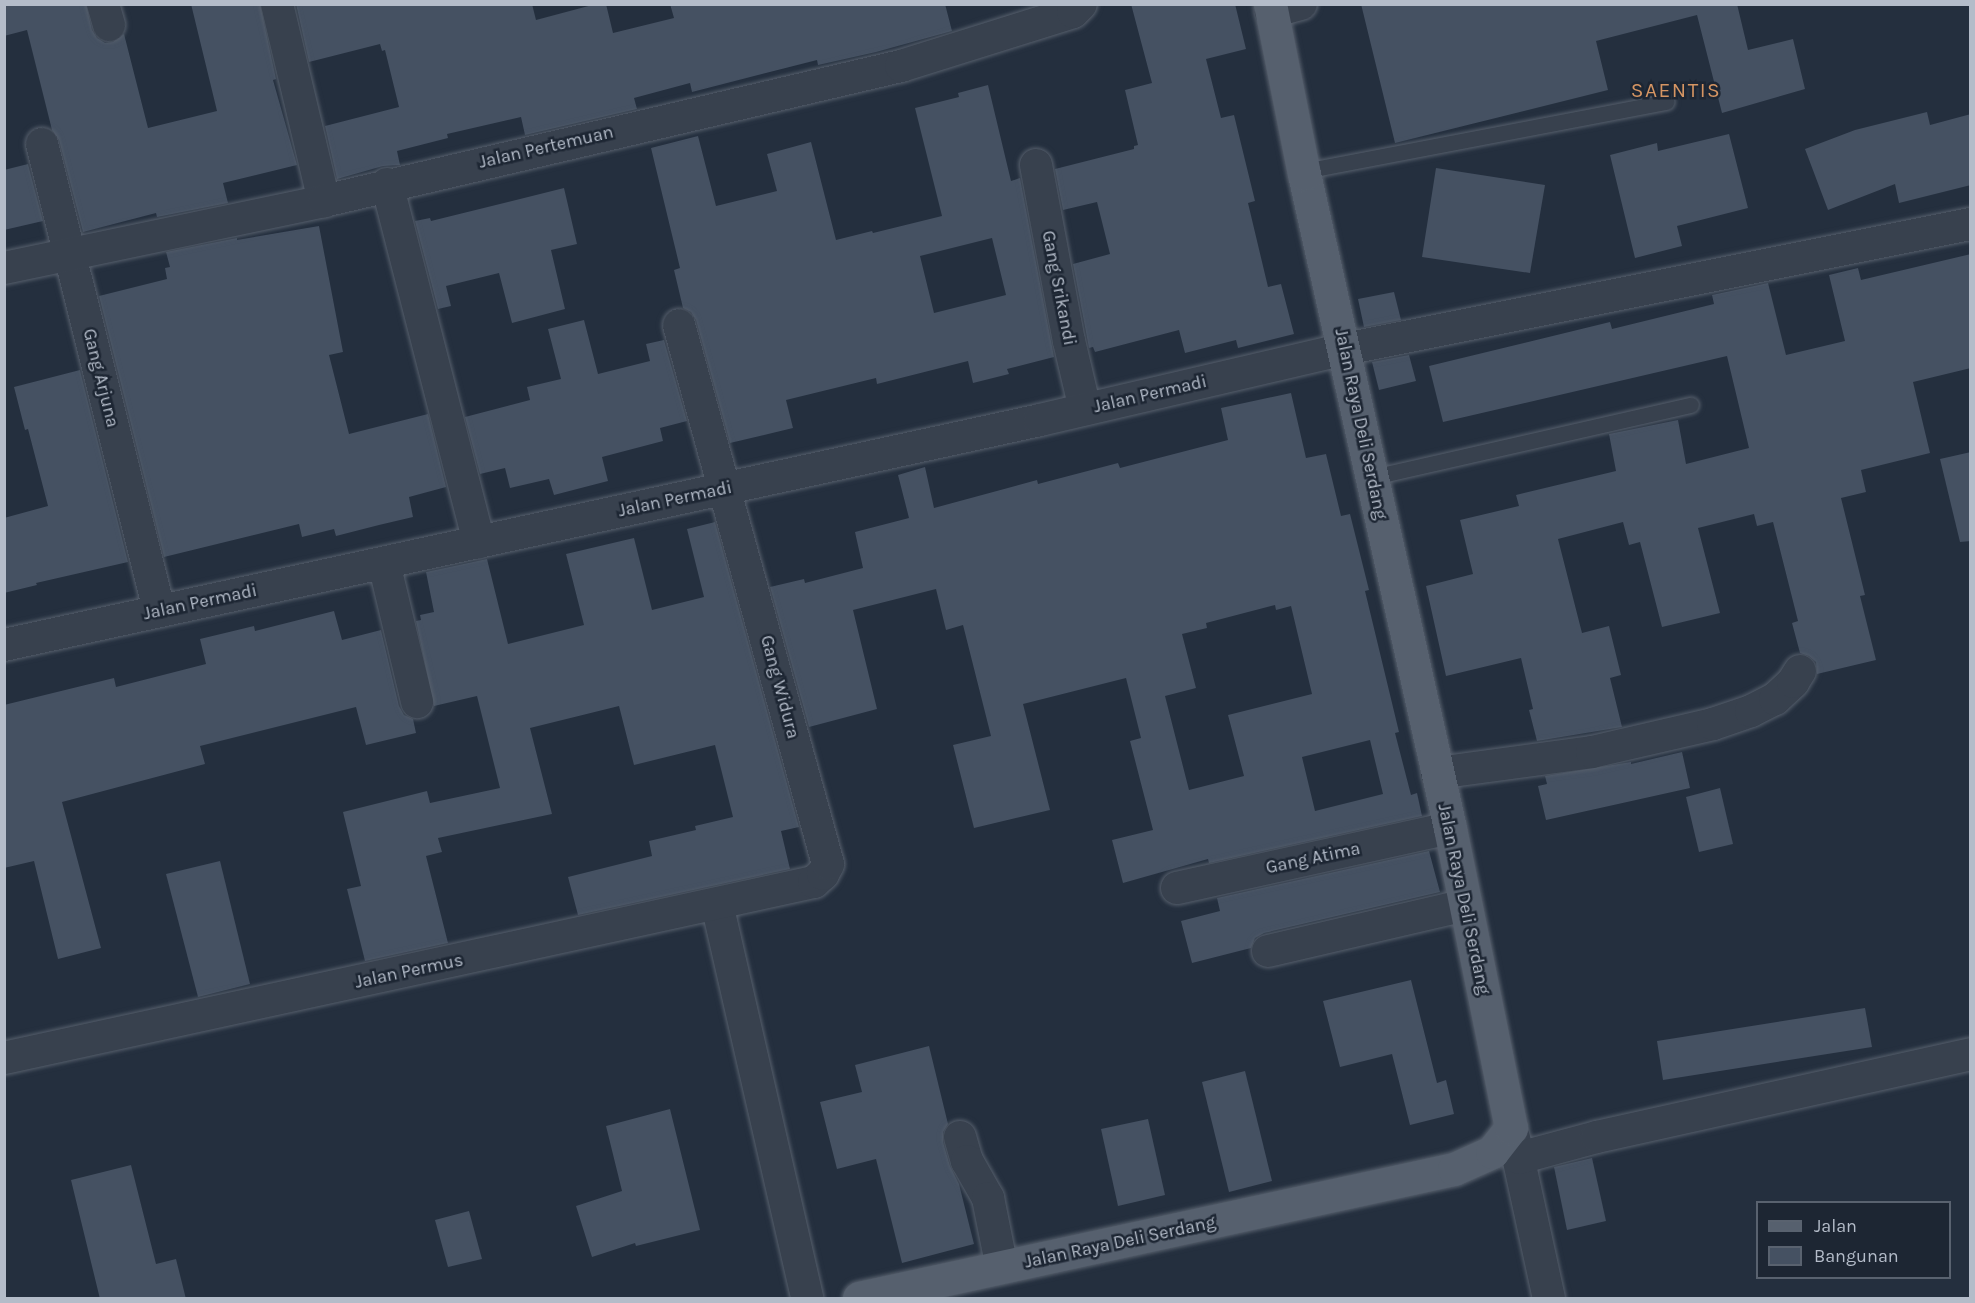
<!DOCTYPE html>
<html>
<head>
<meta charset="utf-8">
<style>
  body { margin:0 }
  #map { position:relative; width:1975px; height:1303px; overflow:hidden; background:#242f3e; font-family:Karla,sans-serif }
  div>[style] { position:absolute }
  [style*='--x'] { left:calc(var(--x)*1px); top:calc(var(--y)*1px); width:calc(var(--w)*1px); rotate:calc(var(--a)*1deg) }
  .building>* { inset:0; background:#455162 }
  .roads { filter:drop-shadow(0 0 2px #565f6c) drop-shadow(0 0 2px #565f6c) }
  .service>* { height:15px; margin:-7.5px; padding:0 7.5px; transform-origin:7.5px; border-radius:7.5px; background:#38414e }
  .minor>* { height:32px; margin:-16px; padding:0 16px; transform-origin:16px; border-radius:16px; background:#38414e }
  .primary>* { height:33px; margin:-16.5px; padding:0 16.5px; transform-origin:16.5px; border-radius:16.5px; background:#56606e }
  span { translate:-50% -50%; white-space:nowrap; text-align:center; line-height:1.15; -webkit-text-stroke:5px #1d2633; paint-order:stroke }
  .street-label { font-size:18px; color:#b4bcc9 }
  .quarter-label { font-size:21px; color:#d59563; letter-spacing:1.5px }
  .frame { position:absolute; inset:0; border:6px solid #b4bcc9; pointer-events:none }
  .legend { position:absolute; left:1756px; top:1201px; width:195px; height:78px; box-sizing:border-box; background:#1d2633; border:2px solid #59626f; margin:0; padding:8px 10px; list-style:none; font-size:18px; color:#b4bcc9 }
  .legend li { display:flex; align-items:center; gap:12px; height:30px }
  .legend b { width:30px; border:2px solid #59626f }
</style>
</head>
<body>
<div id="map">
  <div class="building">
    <i style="clip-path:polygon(4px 4px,86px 4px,92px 30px,97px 38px,105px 43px,113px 42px,124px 34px,148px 128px,217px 111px,191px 4px,260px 4px,276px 79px,273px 80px,297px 165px,223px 183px,228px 203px,157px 217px,156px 213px,83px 232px,59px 140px,52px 130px,27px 30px,4px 36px)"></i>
    <i style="clip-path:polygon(296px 4px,532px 4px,536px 20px,596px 4px,606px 4px,613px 33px,674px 18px,670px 4px,945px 4px,952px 31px,876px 52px,818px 65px,817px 60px,692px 92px,690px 83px,634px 98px,637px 109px,525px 135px,521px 117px,447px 134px,448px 138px,397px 151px,400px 165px,383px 166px,337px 179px,325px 126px,399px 107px,385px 50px,382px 51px,380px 44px,309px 62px)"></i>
    <i style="clip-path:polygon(1131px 4px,1235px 4px,1246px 49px,1206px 59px,1221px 118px,1234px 115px,1255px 201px,1248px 203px,1268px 287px,1281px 284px,1294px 334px,1238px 348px,1236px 340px,1185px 353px,1179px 330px,1095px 352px,1093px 347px,1089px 348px,1073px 264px,1110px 254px,1097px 202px,1063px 210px,1055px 169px,1134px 149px,1134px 146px,1138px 145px,1125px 90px,1152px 83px)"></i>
    <i style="clip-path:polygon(1361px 4px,1737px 4px,1748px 50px,1793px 39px,1805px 89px,1722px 113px,1697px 15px,1596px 41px,1608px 90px,1395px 143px)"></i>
    <i style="clip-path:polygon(evenodd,988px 85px,1011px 181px,1020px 178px,1054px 357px,1007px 369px,1009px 374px,973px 383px,968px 361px,877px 384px,876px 378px,786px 400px,793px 428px,730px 443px,696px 320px,691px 312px,683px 308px,674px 270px,680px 268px,651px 148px,698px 136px,716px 206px,777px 191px,767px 154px,811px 142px,836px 240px,872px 231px,873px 233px,942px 216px,915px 108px,959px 97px,958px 93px,988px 85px,992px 238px,1006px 295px,934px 313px,920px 256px,992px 238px)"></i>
    <i style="clip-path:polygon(1927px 112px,1930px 125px,1971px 114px,1971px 185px,1899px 203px,1895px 184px,1828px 210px,1805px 149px,1855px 130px)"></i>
    <i style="clip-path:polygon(1729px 134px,1748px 208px,1677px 226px,1682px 246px,1635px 258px,1610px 155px,1657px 143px,1658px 151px)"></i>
    <i style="clip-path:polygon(28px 164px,43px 221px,4px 230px,4px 170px)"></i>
    <i style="clip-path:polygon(1436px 168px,1545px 185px,1530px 273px,1422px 257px)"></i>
    <i style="clip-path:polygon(564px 188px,577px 244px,551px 250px,565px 309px,512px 323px,499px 273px,446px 286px,451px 306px,438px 309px,415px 221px,430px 218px,431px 221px)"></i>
    <i style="clip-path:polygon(319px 226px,343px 352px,329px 355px,349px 434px,428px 414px,446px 487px,409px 497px,413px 517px,379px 525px,336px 536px,334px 529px,302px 537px,299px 524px,164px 557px,99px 296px,167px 279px,165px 268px,170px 267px,166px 252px,237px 238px,237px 240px)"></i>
    <i style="clip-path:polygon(1971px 254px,1971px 368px,1913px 382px,1930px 453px,1861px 470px,1866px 492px,1841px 498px,1865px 595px,1860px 596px,1876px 660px,1817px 674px,1816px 662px,1809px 656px,1800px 653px,1792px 623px,1798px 621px,1773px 522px,1757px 526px,1754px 514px,1698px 528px,1720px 613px,1662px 627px,1640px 542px,1629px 545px,1623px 522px,1558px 539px,1582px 633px,1609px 626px,1621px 675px,1610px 678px,1622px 727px,1537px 741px,1529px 710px,1533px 709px,1521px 658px,1446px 676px,1426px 586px,1473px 574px,1460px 520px,1519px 506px,1516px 495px,1616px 471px,1609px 434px,1678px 420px,1686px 464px,1749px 448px,1727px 356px,1443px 422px,1429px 366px,1610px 322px,1612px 329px,1714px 304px,1712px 295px,1768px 283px,1786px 355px,1845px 341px,1829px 275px,1858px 268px,1861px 280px)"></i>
    <i style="clip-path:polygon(1394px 292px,1401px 320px,1364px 327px,1358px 299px)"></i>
    <i style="clip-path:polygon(584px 320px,598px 374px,650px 361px,646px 344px,664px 340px,687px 421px,660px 428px,663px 441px,602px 457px,608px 481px,554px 495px,549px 479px,510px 488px,505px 468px,480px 474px,465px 417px,530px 400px,527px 387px,561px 379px,548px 329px)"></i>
    <i style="clip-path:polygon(1409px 355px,1416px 381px,1379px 390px,1372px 362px)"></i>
    <i style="clip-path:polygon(80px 370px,128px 562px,36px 583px,37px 585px,4px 593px,4px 518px,48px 506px,28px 429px,25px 430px,14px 387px)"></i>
    <i style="clip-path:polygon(evenodd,1291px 393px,1306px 458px,1326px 454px,1341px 516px,1350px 514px,1369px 590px,1365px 591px,1399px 732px,1395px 733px,1411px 795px,1417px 793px,1422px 816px,1209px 863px,1208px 859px,1123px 883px,1112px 840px,1153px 830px,1130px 741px,1141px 738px,1126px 678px,1023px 704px,1050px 810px,974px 828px,953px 745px,991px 736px,963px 625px,946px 630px,936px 589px,853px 610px,877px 709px,809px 727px,770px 587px,804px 579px,805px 583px,863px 568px,855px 532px,909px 518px,898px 475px,925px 467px,934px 508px,1037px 480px,1038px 484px,1118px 463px,1120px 468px,1228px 440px,1221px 408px,1291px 393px,1275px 605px,1276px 610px,1291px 606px,1312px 694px,1228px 715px,1244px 776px,1189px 790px,1165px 696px,1196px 688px,1182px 634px,1207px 628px,1206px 623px,1275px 605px,1291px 393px,1370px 740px,1383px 794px,1315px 811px,1302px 757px,1370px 740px)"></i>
    <i style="clip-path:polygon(1971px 452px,1971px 541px,1960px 542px,1940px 459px)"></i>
    <i style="clip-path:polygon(715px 522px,799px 827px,781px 831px,790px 869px,578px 915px,568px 877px,652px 856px,649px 841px,696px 830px,695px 826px,733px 817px,715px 745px,634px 765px,619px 706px,530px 728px,552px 814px,438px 838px,442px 852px,426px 856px,448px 943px,365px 961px,347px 889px,361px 886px,343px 812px,427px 791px,430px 803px,500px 788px,477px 696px,434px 706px,416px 621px,421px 620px,420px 615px,434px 612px,426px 572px,487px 559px,508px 644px,584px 625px,566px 554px,634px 538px,652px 610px,704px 597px,687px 529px)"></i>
    <i style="clip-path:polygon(334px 611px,342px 640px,381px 630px,399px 706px,404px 715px,413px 719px,416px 733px,366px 745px,356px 707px,200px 746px,205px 764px,62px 802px,101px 948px,58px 959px,34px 861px,4px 868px,4px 705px,114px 678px,116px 687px,206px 664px,200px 639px,254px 626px,255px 631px)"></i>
    <i style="clip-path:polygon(1682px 752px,1690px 788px,1546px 820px,1538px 786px,1547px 784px,1545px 776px,1631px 762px,1631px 764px)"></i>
    <i style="clip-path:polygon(1720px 788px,1733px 844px,1699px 852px,1686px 797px)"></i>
    <i style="clip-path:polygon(1429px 851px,1440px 892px,1264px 933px,1255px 938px,1251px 948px,1192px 963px,1181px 921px,1220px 911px,1217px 898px)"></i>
    <i style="clip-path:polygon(220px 861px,250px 984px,198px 997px,166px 874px)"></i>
    <i style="clip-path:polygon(1411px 980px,1437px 1083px,1446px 1080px,1454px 1114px,1410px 1125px,1392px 1054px,1340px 1067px,1323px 1001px)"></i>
    <i style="clip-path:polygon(1865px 1008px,1872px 1047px,1663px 1080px,1657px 1041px)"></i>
    <i style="clip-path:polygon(929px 1046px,948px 1124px,943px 1132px,943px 1142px,950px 1166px,959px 1184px,974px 1244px,902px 1263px,876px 1159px,837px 1169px,820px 1102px,862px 1092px,855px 1065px)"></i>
    <i style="clip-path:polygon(1245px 1071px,1272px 1181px,1229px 1192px,1202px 1082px)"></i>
    <i style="clip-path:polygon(670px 1109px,700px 1230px,636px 1246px,635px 1243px,592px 1257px,576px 1206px,622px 1191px,606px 1126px)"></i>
    <i style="clip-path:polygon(1148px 1119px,1165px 1195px,1118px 1206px,1101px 1129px)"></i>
    <i style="clip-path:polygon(1592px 1158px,1606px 1221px,1567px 1230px,1554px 1167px)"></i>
    <i style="clip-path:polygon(131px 1165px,156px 1264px,176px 1259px,186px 1299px,100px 1299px,71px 1180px)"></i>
    <i style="clip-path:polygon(469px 1211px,482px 1259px,448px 1267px,435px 1220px)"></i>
  </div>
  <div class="roads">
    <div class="service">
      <i style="--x:1304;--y:171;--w:369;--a:-10.8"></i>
      <i style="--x:1373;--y:477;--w:326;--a:-12.8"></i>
    </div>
    <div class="minor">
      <i style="--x:103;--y:4;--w:22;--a:74"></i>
      <i style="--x:277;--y:4;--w:203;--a:76.6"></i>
      <i style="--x:1271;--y:12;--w:31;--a:-15"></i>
      <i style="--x:42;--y:144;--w:481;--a:75.9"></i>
      <i style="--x:1036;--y:165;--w:179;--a:79.4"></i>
      <i style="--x:1069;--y:341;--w:70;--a:76.8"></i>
      <i style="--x:387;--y:184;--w:370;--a:75.6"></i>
      <i style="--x:4;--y:268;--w:327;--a:-11.8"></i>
      <i style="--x:324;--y:201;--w:593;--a:-13.17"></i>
      <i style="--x:901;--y:66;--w:180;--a:-17.4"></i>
      <i style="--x:1073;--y:12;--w:11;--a:-45"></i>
      <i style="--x:384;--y:563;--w:143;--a:76.6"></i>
      <i style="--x:4;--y:645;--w:1060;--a:-12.25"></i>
      <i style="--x:1040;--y:420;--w:313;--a:-13.1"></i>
      <i style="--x:1345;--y:349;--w:637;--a:-11.31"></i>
      <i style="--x:1437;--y:773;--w:156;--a:-7.7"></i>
      <i style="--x:1592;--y:752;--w:124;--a:-13"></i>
      <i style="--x:1713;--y:724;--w:40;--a:-18.9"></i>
      <i style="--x:1751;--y:711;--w:27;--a:-27"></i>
      <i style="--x:1775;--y:699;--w:25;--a:-43"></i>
      <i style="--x:1793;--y:682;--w:13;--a:-58"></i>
      <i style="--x:1177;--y:888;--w:280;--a:-12.4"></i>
      <i style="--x:717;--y:904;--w:404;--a:77.1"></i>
      <i style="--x:1268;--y:951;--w:202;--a:-13.1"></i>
      <i style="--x:4;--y:1058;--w:829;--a:-12.26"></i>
      <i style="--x:814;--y:882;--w:12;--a:-42"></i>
      <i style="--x:823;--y:874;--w:11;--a:-63"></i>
      <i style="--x:828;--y:864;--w:559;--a:-105.45"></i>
      <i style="--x:960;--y:1137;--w:25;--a:74"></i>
      <i style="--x:967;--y:1161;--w:43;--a:60.4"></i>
      <i style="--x:988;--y:1198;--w:71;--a:78.7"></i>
      <i style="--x:1514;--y:1138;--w:164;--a:77.7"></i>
      <i style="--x:1519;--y:1158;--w:81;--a:-15.1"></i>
      <i style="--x:1597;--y:1137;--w:382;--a:-12.5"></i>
    </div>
    <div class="primary">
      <i style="--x:859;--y:1298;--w:609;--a:-12.23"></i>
      <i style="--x:1454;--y:1169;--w:42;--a:-24.1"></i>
      <i style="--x:1492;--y:1152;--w:31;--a:-52"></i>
      <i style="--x:1511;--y:1128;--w:306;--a:-101.5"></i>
      <i style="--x:1450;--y:828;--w:670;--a:-102.58"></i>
      <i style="--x:1304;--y:174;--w:173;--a:-101.3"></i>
    </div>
  </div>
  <div class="street-label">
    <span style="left:546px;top:147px;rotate:-13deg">Jalan Pertemuan</span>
    <span style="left:1059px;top:288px;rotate:79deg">Gang Srikandi</span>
    <span style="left:101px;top:378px;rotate:76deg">Gang Arjuna</span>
    <span style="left:1150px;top:394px;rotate:-13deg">Jalan Permadi</span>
    <span style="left:1361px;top:424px;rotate:78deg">Jalan Raya Deli Serdang</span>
    <span style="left:675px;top:499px;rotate:-12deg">Jalan Permadi</span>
    <span style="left:200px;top:602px;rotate:-12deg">Jalan Permadi</span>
    <span style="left:780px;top:687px;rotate:75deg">Gang Widura</span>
    <span style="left:1313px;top:858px;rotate:-12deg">Gang Atima</span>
    <span style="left:1464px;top:899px;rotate:78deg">Jalan Raya Deli Serdang</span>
    <span style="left:409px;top:971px;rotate:-12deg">Jalan Permus</span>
    <span style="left:1120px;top:1242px;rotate:-12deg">Jalan Raya Deli Serdang</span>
  </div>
  <div class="quarter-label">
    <span style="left:1676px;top:90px">SAENTIS</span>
  </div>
  <div class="frame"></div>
  <ul class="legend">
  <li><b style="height:8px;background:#56606e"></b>Jalan</li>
  <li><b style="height:16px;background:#455162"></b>Bangunan</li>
  </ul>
</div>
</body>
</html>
